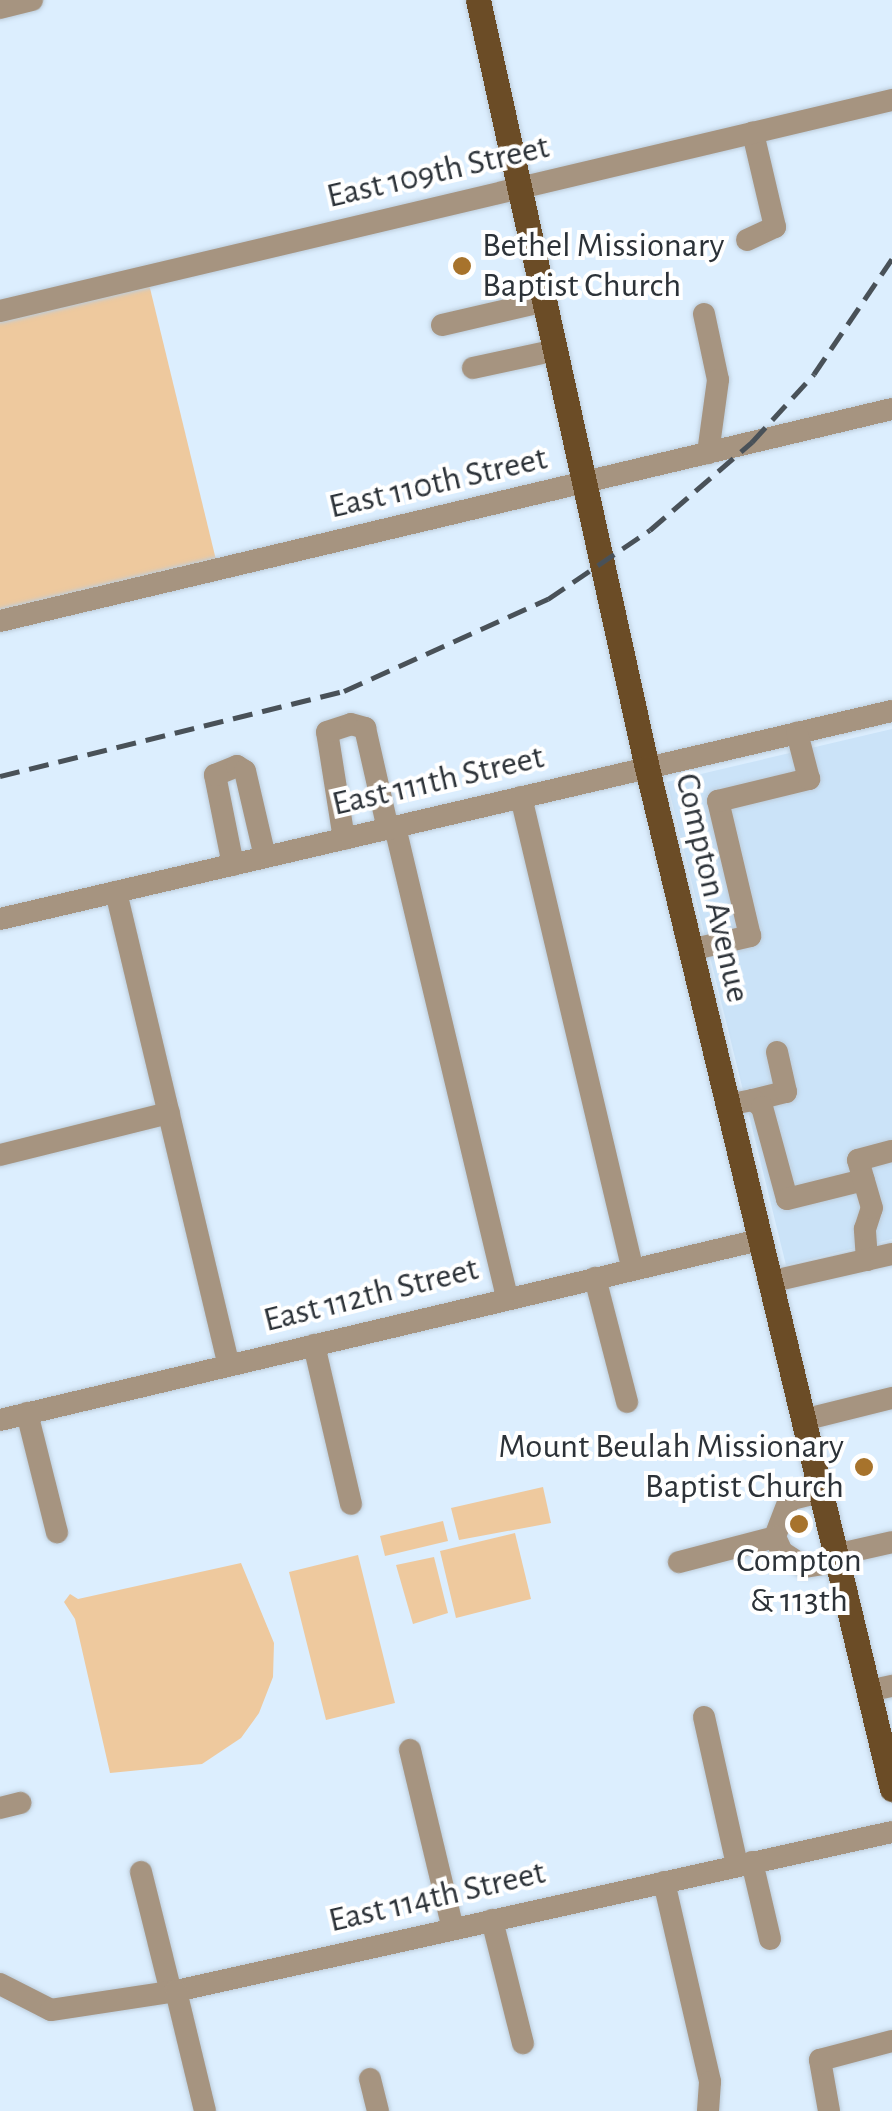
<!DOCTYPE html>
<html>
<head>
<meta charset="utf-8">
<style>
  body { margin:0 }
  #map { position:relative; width:892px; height:2111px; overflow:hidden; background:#dceefe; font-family:"Alegreya Sans",sans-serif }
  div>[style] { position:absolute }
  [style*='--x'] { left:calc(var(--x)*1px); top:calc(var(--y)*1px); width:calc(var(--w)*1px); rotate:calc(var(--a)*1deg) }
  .built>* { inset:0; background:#cbe3f8 }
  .green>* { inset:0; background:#eec99e }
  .roads { filter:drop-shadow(0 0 2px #bcccda) drop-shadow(0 0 2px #bcccda) }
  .minor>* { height:22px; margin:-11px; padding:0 11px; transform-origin:11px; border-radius:11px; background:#a69480 }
  .major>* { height:25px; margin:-12.5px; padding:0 12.5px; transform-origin:12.5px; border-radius:12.5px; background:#6b4c26 }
  .rail>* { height:5px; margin-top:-2.5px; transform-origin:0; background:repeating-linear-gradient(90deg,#495158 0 20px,transparent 0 30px) }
  .dots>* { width:28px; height:28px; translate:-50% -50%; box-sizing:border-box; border:5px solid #fff; border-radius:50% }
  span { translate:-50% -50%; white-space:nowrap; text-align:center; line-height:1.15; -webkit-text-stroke:8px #fff; paint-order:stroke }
  .street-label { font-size:35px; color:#2c3238 }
  .poi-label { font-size:35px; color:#2c3238 }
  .left { translate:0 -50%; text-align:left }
  .right { translate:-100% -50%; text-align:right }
</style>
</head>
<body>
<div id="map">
  <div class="built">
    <i style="clip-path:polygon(892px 729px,892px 1239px,786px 1265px,667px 782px)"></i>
  </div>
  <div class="green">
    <i style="clip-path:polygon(148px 280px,217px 564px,0 614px,0 315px)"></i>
    <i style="clip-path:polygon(543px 1487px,551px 1523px,459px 1540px,451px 1508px)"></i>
    <i style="clip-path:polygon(443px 1521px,448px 1541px,385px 1556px,380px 1536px)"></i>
    <i style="clip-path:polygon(515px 1533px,531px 1599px,456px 1618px,440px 1551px)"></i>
    <i style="clip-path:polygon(358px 1555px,395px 1703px,326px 1720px,289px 1572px)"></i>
    <i style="clip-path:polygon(434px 1557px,448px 1613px,413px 1624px,396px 1565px)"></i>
    <i style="clip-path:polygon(241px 1563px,274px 1643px,273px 1677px,259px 1713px,241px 1738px,202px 1764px,110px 1773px,75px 1619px,64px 1602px,70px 1594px,78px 1599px)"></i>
  </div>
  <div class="roads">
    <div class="minor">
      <i style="--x:0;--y:8;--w:33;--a:-14"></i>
      <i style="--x:747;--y:240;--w:31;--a:-25"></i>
      <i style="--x:775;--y:227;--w:97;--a:-103.2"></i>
      <i style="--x:0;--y:311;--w:917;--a:-13.31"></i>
      <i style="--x:704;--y:314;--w:67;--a:78"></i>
      <i style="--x:718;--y:380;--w:74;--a:97.8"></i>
      <i style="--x:442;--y:325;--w:106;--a:-13.1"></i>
      <i style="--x:473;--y:368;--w:85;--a:-12.2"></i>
      <i style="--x:0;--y:621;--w:917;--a:-13.37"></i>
      <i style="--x:521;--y:797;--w:485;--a:76.7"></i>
      <i style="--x:395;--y:827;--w:484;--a:76.6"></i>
      <i style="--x:344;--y:839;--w:108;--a:-99"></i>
      <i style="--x:327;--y:732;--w:25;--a:-18"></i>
      <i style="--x:351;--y:724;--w:15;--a:16"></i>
      <i style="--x:365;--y:728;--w:104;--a:77.2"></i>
      <i style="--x:233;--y:865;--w:92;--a:-101.3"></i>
      <i style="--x:215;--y:775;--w:24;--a:-22"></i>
      <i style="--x:237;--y:766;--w:9;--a:32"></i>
      <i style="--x:245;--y:771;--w:88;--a:76.9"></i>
      <i style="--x:116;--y:892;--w:486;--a:76.6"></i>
      <i style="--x:0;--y:919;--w:916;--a:-13.13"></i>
      <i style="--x:690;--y:950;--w:62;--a:-13.1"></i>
      <i style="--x:750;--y:936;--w:139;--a:-103.3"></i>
      <i style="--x:718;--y:801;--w:94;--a:-13.6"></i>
      <i style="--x:809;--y:779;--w:48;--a:-104.6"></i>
      <i style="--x:753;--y:1100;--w:34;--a:-14"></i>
      <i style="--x:786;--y:1092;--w:41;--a:-102.7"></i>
      <i style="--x:727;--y:1105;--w:26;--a:-11"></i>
      <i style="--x:753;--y:1100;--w:11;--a:38"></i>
      <i style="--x:762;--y:1107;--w:95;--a:74.8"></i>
      <i style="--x:787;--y:1199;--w:79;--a:-13.9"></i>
      <i style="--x:0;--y:1155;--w:174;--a:-14"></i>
      <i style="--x:867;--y:1260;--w:31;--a:-94"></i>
      <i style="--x:865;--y:1229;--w:22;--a:-72"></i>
      <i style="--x:872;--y:1208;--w:50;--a:-106.3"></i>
      <i style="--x:858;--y:1160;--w:35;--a:-15"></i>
      <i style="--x:595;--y:1278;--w:128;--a:75.5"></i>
      <i style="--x:769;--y:1282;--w:126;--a:-12.8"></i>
      <i style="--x:314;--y:1345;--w:163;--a:76.9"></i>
      <i style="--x:27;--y:1413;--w:123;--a:75.9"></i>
      <i style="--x:0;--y:1420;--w:780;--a:-13.34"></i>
      <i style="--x:803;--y:1420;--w:92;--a:-13.9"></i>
      <i style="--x:820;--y:1492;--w:32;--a:166"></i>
      <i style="--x:789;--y:1500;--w:40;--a:111"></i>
      <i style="--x:775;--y:1537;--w:17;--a:65"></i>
      <i style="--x:782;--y:1552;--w:27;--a:33"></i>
      <i style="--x:805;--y:1567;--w:32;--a:-9"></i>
      <i style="--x:835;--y:1555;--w:58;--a:-12.8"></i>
      <i style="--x:679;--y:1562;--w:99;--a:-14.6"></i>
      <i style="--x:868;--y:1691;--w:25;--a:-12"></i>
      <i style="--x:704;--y:1717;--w:152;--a:77.4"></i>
      <i style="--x:410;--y:1750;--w:184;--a:76.5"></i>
      <i style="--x:0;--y:1808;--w:21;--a:-14"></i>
      <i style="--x:752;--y:1862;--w:79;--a:76.8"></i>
      <i style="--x:141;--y:1872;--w:124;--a:76"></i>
      <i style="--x:664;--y:1882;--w:205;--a:77"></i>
      <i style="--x:710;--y:2082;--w:29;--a:94"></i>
      <i style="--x:492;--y:1920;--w:127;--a:75.9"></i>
      <i style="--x:0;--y:1984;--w:57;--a:27"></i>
      <i style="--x:51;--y:2010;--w:126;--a:-8.6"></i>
      <i style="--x:176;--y:1991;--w:733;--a:-12.52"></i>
      <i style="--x:176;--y:1991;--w:123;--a:76.4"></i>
      <i style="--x:370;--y:2079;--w:33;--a:76"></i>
      <i style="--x:829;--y:2111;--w:52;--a:-100"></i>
      <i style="--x:820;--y:2060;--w:74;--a:-14.8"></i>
    </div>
    <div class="major">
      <i style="--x:478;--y:0;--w:786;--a:77.59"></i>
      <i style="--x:647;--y:768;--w:1050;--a:76.51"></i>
    </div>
  </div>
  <div class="rail">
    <i style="--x:0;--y:776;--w:354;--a:-13.9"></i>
    <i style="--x:344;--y:691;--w:224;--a:-24.3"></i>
    <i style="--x:548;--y:599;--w:123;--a:-34.1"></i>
    <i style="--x:650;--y:530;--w:135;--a:-40.8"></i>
    <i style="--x:752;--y:442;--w:92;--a:-47.6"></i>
    <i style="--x:814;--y:374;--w:139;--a:-55.9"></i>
  </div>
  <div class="dots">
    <i style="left:462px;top:266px;background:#a7732c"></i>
    <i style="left:864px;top:1467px;background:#a7732c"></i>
    <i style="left:799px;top:1524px;background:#a7732c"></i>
  </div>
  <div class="street-label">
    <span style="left:438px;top:172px;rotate:-13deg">East 109th Street</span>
    <span style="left:438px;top:483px;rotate:-13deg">East 110th Street</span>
    <span style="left:438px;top:781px;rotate:-13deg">East 111th Street</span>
    <span style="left:712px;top:888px;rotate:77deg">Compton Avenue</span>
    <span style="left:371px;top:1295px;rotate:-14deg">East 112th Street</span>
    <span style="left:437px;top:1897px;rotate:-13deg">East 114th Street</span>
  </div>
  <div class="poi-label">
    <span class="left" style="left:482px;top:266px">Bethel Missionary<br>Baptist Church</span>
    <span class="right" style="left:844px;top:1467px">Mount Beulah Missionary<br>Baptist Church</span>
    <span style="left:799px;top:1581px">Compton<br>&amp; 113th</span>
  </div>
</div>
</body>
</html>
